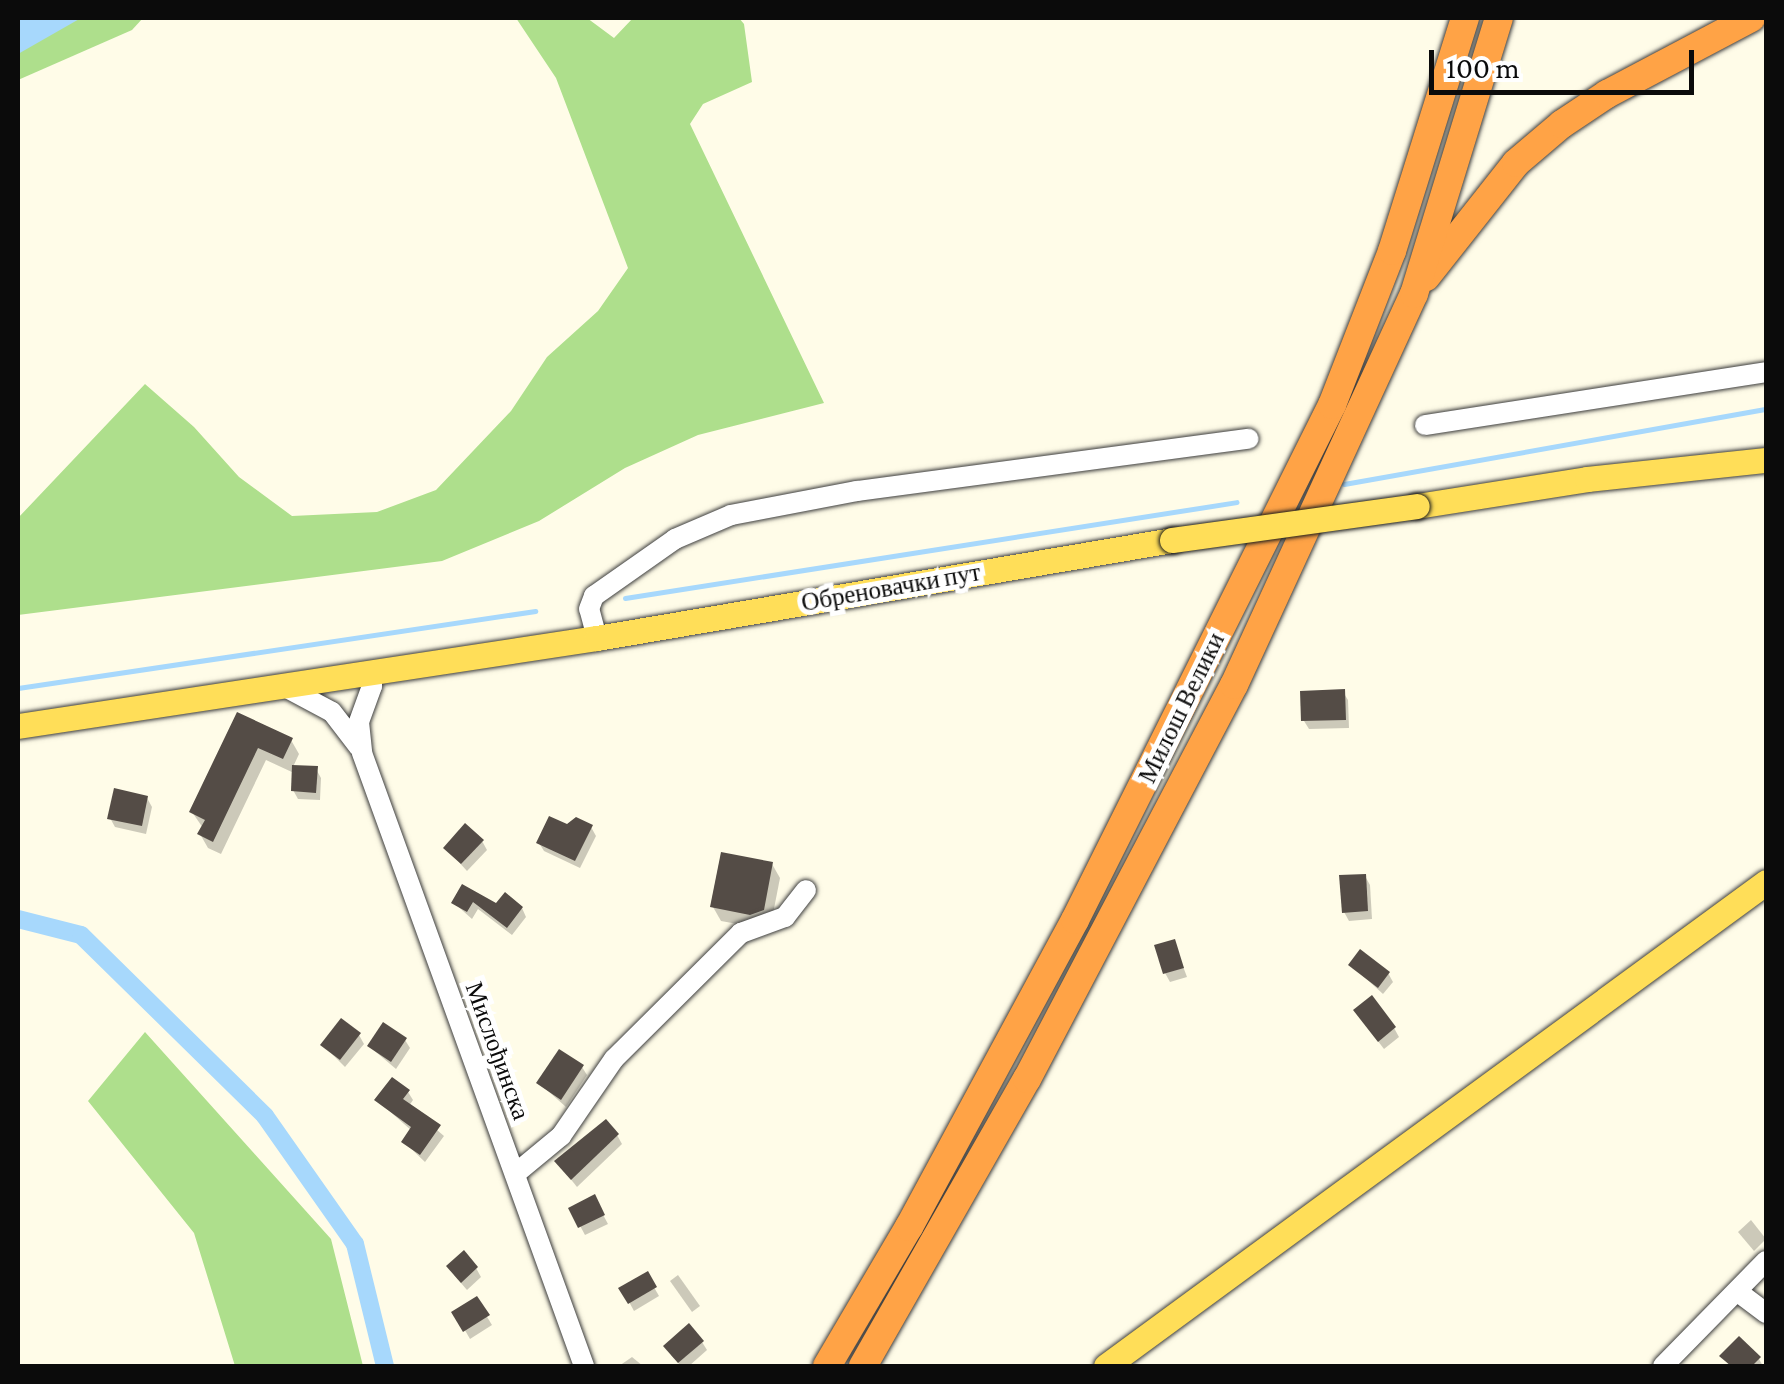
<!DOCTYPE html>
<html>
<head>
<meta charset="utf-8">
<style>
  body { margin:0 }
  #map { position:relative; width:1784px; height:1384px; overflow:hidden; background:#fffce8; font-family:"Crimson Pro",serif }
  div>[style] { position:absolute }
  [style*='--x'] { left:calc(var(--x)*1px); top:calc(var(--y)*1px); width:calc(var(--w)*1px); rotate:calc(var(--a)*1deg) }
  .forest>* { inset:0; background:#aedf8c }
  .water>* { inset:0; background:#a7d8fc }
  .shadow>* { inset:0; background:#0003 }
  .stream>* { height:5px; margin:-2.5px; padding:0 2.5px; transform-origin:2.5px; border-radius:2.5px; background:#a7d8fc }
  .canal>* { height:18px; margin:-9px; padding:0 9px; transform-origin:9px; border-radius:9px; background:#a7d8fc }
  .building>* { inset:0; background:#544c46 }
  .roads { filter:drop-shadow(0 0 2px #3e3e3e) drop-shadow(0 0 2px #3e3e3e) }
  .minor>* { height:20px; margin:-10px; padding:0 10px; transform-origin:10px; border-radius:10px; background:#fff }
  .major>* { height:25px; margin:-12.5px; padding:0 12.5px; transform-origin:12.5px; border-radius:12.5px; background:#ffde58 }
  .highway>* { height:28px; margin:-14px; padding:0 14px; transform-origin:14px; border-radius:14px; background:#ffa346 }
  .bridges { filter:drop-shadow(0 0 2px #1c1c1c) drop-shadow(0 0 2px #1c1c1c) }
  .major-bridge>* { height:25px; margin:-12.5px; padding:0 12.5px; transform-origin:12.5px; border-radius:12.5px; background:#ffde58 }
  span { translate:-50% -50%; white-space:nowrap; text-align:center; line-height:1.15; -webkit-text-stroke:10px #fff; paint-order:stroke }
  .street-label { font-size:25px; color:#0b0b0b }
  .frame { position:absolute; inset:0; border:20px solid #0b0b0b; pointer-events:none }
  .scale { position:absolute; left:1429px; top:50px; width:265px; height:45px; box-sizing:border-box; border:5px solid #0b0b0b; border-top:0; padding-left:12px; font-size:30px; line-height:35px; white-space:nowrap; color:#0b0b0b; -webkit-text-stroke:8px #fff; paint-order:stroke }
</style>
</head>
<body>
<div id="map">
  <div class="forest">
    <i style="clip-path:polygon(18px 18px,143px 18px,132px 30px,18px 80px)"></i>
    <i style="clip-path:polygon(516px 18px,587px 18px,614px 38px,633px 18px,739px 18px,744px 24px,752px 82px,703px 104px,690px 124px,824px 403px,698px 435px,625px 468px,539px 521px,442px 561px,18px 615px,18px 518px,145px 384px,194px 427px,239px 477px,292px 516px,377px 512px,436px 490px,511px 411px,547px 357px,598px 311px,628px 268px,556px 78px)"></i>
    <i style="clip-path:polygon(145px 1032px,331px 1239px,363px 1366px,235px 1366px,194px 1233px,88px 1101px)"></i>
  </div>
  <div class="water">
    <i style="clip-path:polygon(18px 18px,81px 18px,18px 54px)"></i>
  </div>
  <div class="shadow">
    <i style="clip-path:polygon(1343px 692px,1348px 700px,1349px 728px,1309px 729px,1304px 721px)"></i>
    <i style="clip-path:polygon(238px 716px,291px 740px,299px 754px,293px 767px,316px 769px,321px 778px,320px 800px,298px 799px,293px 790px,294px 773px,266px 760px,221px 854px,208px 848px,200px 834px,203px 828px,192px 812px)"></i>
    <i style="clip-path:polygon(147px 798px,152px 807px,146px 834px,115px 827px,110px 818px)"></i>
    <i style="clip-path:polygon(567px 827px,591px 827px,596px 836px,580px 868px,544px 851px,539px 843px)"></i>
    <i style="clip-path:polygon(482px 841px,487px 850px,467px 871px,446px 848px)"></i>
    <i style="clip-path:polygon(772px 864px,780px 878px,771px 924px,759px 928px,721px 921px,713px 907px)"></i>
    <i style="clip-path:polygon(1365px 876px,1370px 885px,1372px 919px,1349px 921px,1344px 912px)"></i>
    <i style="clip-path:polygon(463px 888px,497px 906px,522px 908px,526px 917px,512px 935px,478px 909px,472px 919px,454px 903px)"></i>
    <i style="clip-path:polygon(1174px 942px,1187px 977px,1170px 982px,1165px 973px)"></i>
    <i style="clip-path:polygon(1351px 965px,1388px 973px,1393px 982px,1383px 994px)"></i>
    <i style="clip-path:polygon(1361px 1019px,1394px 1028px,1399px 1037px,1384px 1049px)"></i>
    <i style="clip-path:polygon(359px 1035px,364px 1044px,345px 1067px,323px 1045px)"></i>
    <i style="clip-path:polygon(405px 1040px,410px 1048px,396px 1069px,370px 1047px)"></i>
    <i style="clip-path:polygon(582px 1067px,587px 1075px,566px 1107px,539px 1083px)"></i>
    <i style="clip-path:polygon(408px 1092px,413px 1100px,409px 1106px,444px 1136px,425px 1162px,404px 1142px,412px 1131px,377px 1100px)"></i>
    <i style="clip-path:polygon(617px 1135px,622px 1144px,577px 1187px,557px 1162px)"></i>
    <i style="clip-path:polygon(594px 1198px,608px 1224px,585px 1235px,571px 1209px)"></i>
    <i style="clip-path:polygon(1751px 1220px,1766px 1239px,1754px 1251px,1738px 1232px)"></i>
    <i style="clip-path:polygon(476px 1268px,481px 1277px,467px 1290px,454px 1275px)"></i>
    <i style="clip-path:polygon(647px 1275px,659px 1296px,634px 1311px,622px 1289px)"></i>
    <i style="clip-path:polygon(678px 1275px,700px 1306px,692px 1312px,670px 1281px)"></i>
    <i style="clip-path:polygon(476px 1299px,492px 1325px,470px 1339px,455px 1313px)"></i>
    <i style="clip-path:polygon(702px 1342px,707px 1350px,689px 1366px,681px 1366px,671px 1355px)"></i>
    <i style="clip-path:polygon(1723px 1356px,1759px 1359px,1763px 1366px,1730px 1366px)"></i>
    <i style="clip-path:polygon(632px 1357px,643px 1366px,619px 1366px)"></i>
  </div>
  <div class="stream">
    <i style="--x:1344;--y:484;--w:429;--a:-10.1"></i>
    <i style="--x:625;--y:598;--w:619;--a:-8.91"></i>
    <i style="--x:18;--y:688;--w:523;--a:-8.47"></i>
  </div>
  <div class="canal">
    <i style="--x:18;--y:919;--w:65;--a:14.3"></i>
    <i style="--x:81;--y:935;--w:258;--a:44.5"></i>
    <i style="--x:265;--y:1116;--w:156;--a:54.9"></i>
    <i style="--x:355;--y:1244;--w:126;--a:76.2"></i>
  </div>
  <div class="building">
    <i style="clip-path:polygon(1345px 689px,1346px 720px,1301px 721px,1300px 691px)"></i>
    <i style="clip-path:polygon(237px 712px,293px 738px,283px 759px,258px 748px,213px 842px,197px 834px,205px 820px,189px 812px)"></i>
    <i style="clip-path:polygon(292px 765px,318px 766px,316px 793px,291px 791px)"></i>
    <i style="clip-path:polygon(114px 788px,148px 796px,142px 826px,107px 819px)"></i>
    <i style="clip-path:polygon(549px 816px,567px 824px,576px 817px,593px 825px,575px 861px,536px 843px)"></i>
    <i style="clip-path:polygon(465px 823px,484px 840px,461px 864px,443px 848px)"></i>
    <i style="clip-path:polygon(721px 852px,773px 862px,764px 910px,750px 915px,710px 907px)"></i>
    <i style="clip-path:polygon(1366px 874px,1368px 911px,1342px 913px,1339px 875px)"></i>
    <i style="clip-path:polygon(462px 884px,496px 903px,505px 892px,523px 907px,507px 928px,473px 902px,467px 912px,451px 903px)"></i>
    <i style="clip-path:polygon(1175px 939px,1184px 968px,1163px 974px,1154px 945px)"></i>
    <i style="clip-path:polygon(1360px 949px,1390px 972px,1378px 988px,1348px 965px)"></i>
    <i style="clip-path:polygon(1372px 995px,1396px 1027px,1378px 1042px,1353px 1010px)"></i>
    <i style="clip-path:polygon(341px 1018px,361px 1033px,340px 1060px,320px 1045px)"></i>
    <i style="clip-path:polygon(383px 1022px,407px 1038px,391px 1062px,367px 1046px)"></i>
    <i style="clip-path:polygon(559px 1049px,584px 1065px,561px 1100px,536px 1083px)"></i>
    <i style="clip-path:polygon(392px 1077px,410px 1090px,403px 1099px,441px 1125px,420px 1155px,401px 1142px,411px 1127px,374px 1100px)"></i>
    <i style="clip-path:polygon(606px 1119px,619px 1134px,571px 1180px,554px 1161px)"></i>
    <i style="clip-path:polygon(595px 1194px,605px 1215px,578px 1228px,568px 1208px)"></i>
    <i style="clip-path:polygon(464px 1250px,478px 1267px,461px 1283px,446px 1266px)"></i>
    <i style="clip-path:polygon(648px 1271px,657px 1287px,628px 1304px,618px 1288px)"></i>
    <i style="clip-path:polygon(477px 1296px,490px 1315px,463px 1332px,451px 1312px)"></i>
    <i style="clip-path:polygon(689px 1323px,704px 1341px,678px 1363px,663px 1346px)"></i>
    <i style="clip-path:polygon(1739px 1336px,1761px 1357px,1752px 1366px,1731px 1366px,1719px 1356px)"></i>
  </div>
  <div class="roads">
    <div class="minor">
      <i style="--x:1425;--y:425;--w:345;--a:-8.8"></i>
      <i style="--x:597;--y:638;--w:30;--a:-105"></i>
      <i style="--x:589;--y:609;--w:14;--a:-69"></i>
      <i style="--x:594;--y:596;--w:99;--a:-35.1"></i>
      <i style="--x:675;--y:539;--w:61;--a:-23.2"></i>
      <i style="--x:731;--y:515;--w:128;--a:-10.8"></i>
      <i style="--x:857;--y:491;--w:395;--a:-7.6"></i>
      <i style="--x:371;--y:674;--w:12;--a:85"></i>
      <i style="--x:372;--y:686;--w:38;--a:110"></i>
      <i style="--x:359;--y:722;--w:31;--a:84"></i>
      <i style="--x:362;--y:753;--w:652;--a:70.09"></i>
      <i style="--x:285;--y:687;--w:53;--a:28"></i>
      <i style="--x:332;--y:712;--w:44;--a:52.4"></i>
      <i style="--x:515;--y:1174;--w:60;--a:-39.6"></i>
      <i style="--x:561;--y:1136;--w:93;--a:-55.5"></i>
      <i style="--x:614;--y:1059;--w:179;--a:-44.8"></i>
      <i style="--x:741;--y:933;--w:47;--a:-20"></i>
      <i style="--x:785;--y:917;--w:34;--a:-52"></i>
      <i style="--x:1738;--y:1292;--w:35;--a:37"></i>
      <i style="--x:1663;--y:1366;--w:147;--a:-45.6"></i>
    </div>
    <div class="major">
      <i style="--x:1417;--y:506;--w:172;--a:-9"></i>
      <i style="--x:1587;--y:479;--w:180;--a:-6.1"></i>
      <i style="--x:18;--y:726;--w:586;--a:-8.64"></i>
      <i style="--x:597;--y:638;--w:583;--a:-9.67"></i>
      <i style="--x:1106;--y:1366;--w:818;--a:-36.25"></i>
    </div>
    <div class="highway">
      <i style="--x:1426;--y:277;--w:145;--a:-51.7"></i>
      <i style="--x:1516;--y:163;--w:60;--a:-40.3"></i>
      <i style="--x:1562;--y:124;--w:54;--a:-33.7"></i>
      <i style="--x:1607;--y:94;--w:163;--a:-27.8"></i>
      <i style="--x:827;--y:1366;--w:161;--a:-59.5"></i>
      <i style="--x:909;--y:1227;--w:349;--a:-61.6"></i>
      <i style="--x:1075;--y:920;--w:576;--a:-63.48"></i>
      <i style="--x:1332;--y:405;--w:165;--a:-68.7"></i>
      <i style="--x:1392;--y:251;--w:244;--a:-72.6"></i>
      <i style="--x:863;--y:1366;--w:331;--a:-60.3"></i>
      <i style="--x:1027;--y:1079;--w:445;--a:-62.3"></i>
      <i style="--x:1234;--y:685;--w:430;--a:-65.3"></i>
      <i style="--x:1414;--y:294;--w:289;--a:-72.9"></i>
    </div>
  </div>
  <div class="bridges">
    <div class="major-bridge">
      <i style="--x:1172;--y:540;--w:247;--a:-7.9"></i>
    </div>
  </div>
  <div class="street-label">
    <span style="left:891px;top:588px;rotate:-10deg">Обреновачки пут</span>
    <span style="left:1182px;top:708px;rotate:-64deg">Милош Велики</span>
    <span style="left:497px;top:1051px;rotate:70deg">Мислођинска</span>
  </div>
  <div class="frame"></div>
  <div class="scale">100 m</div>
</div>
</body>
</html>
